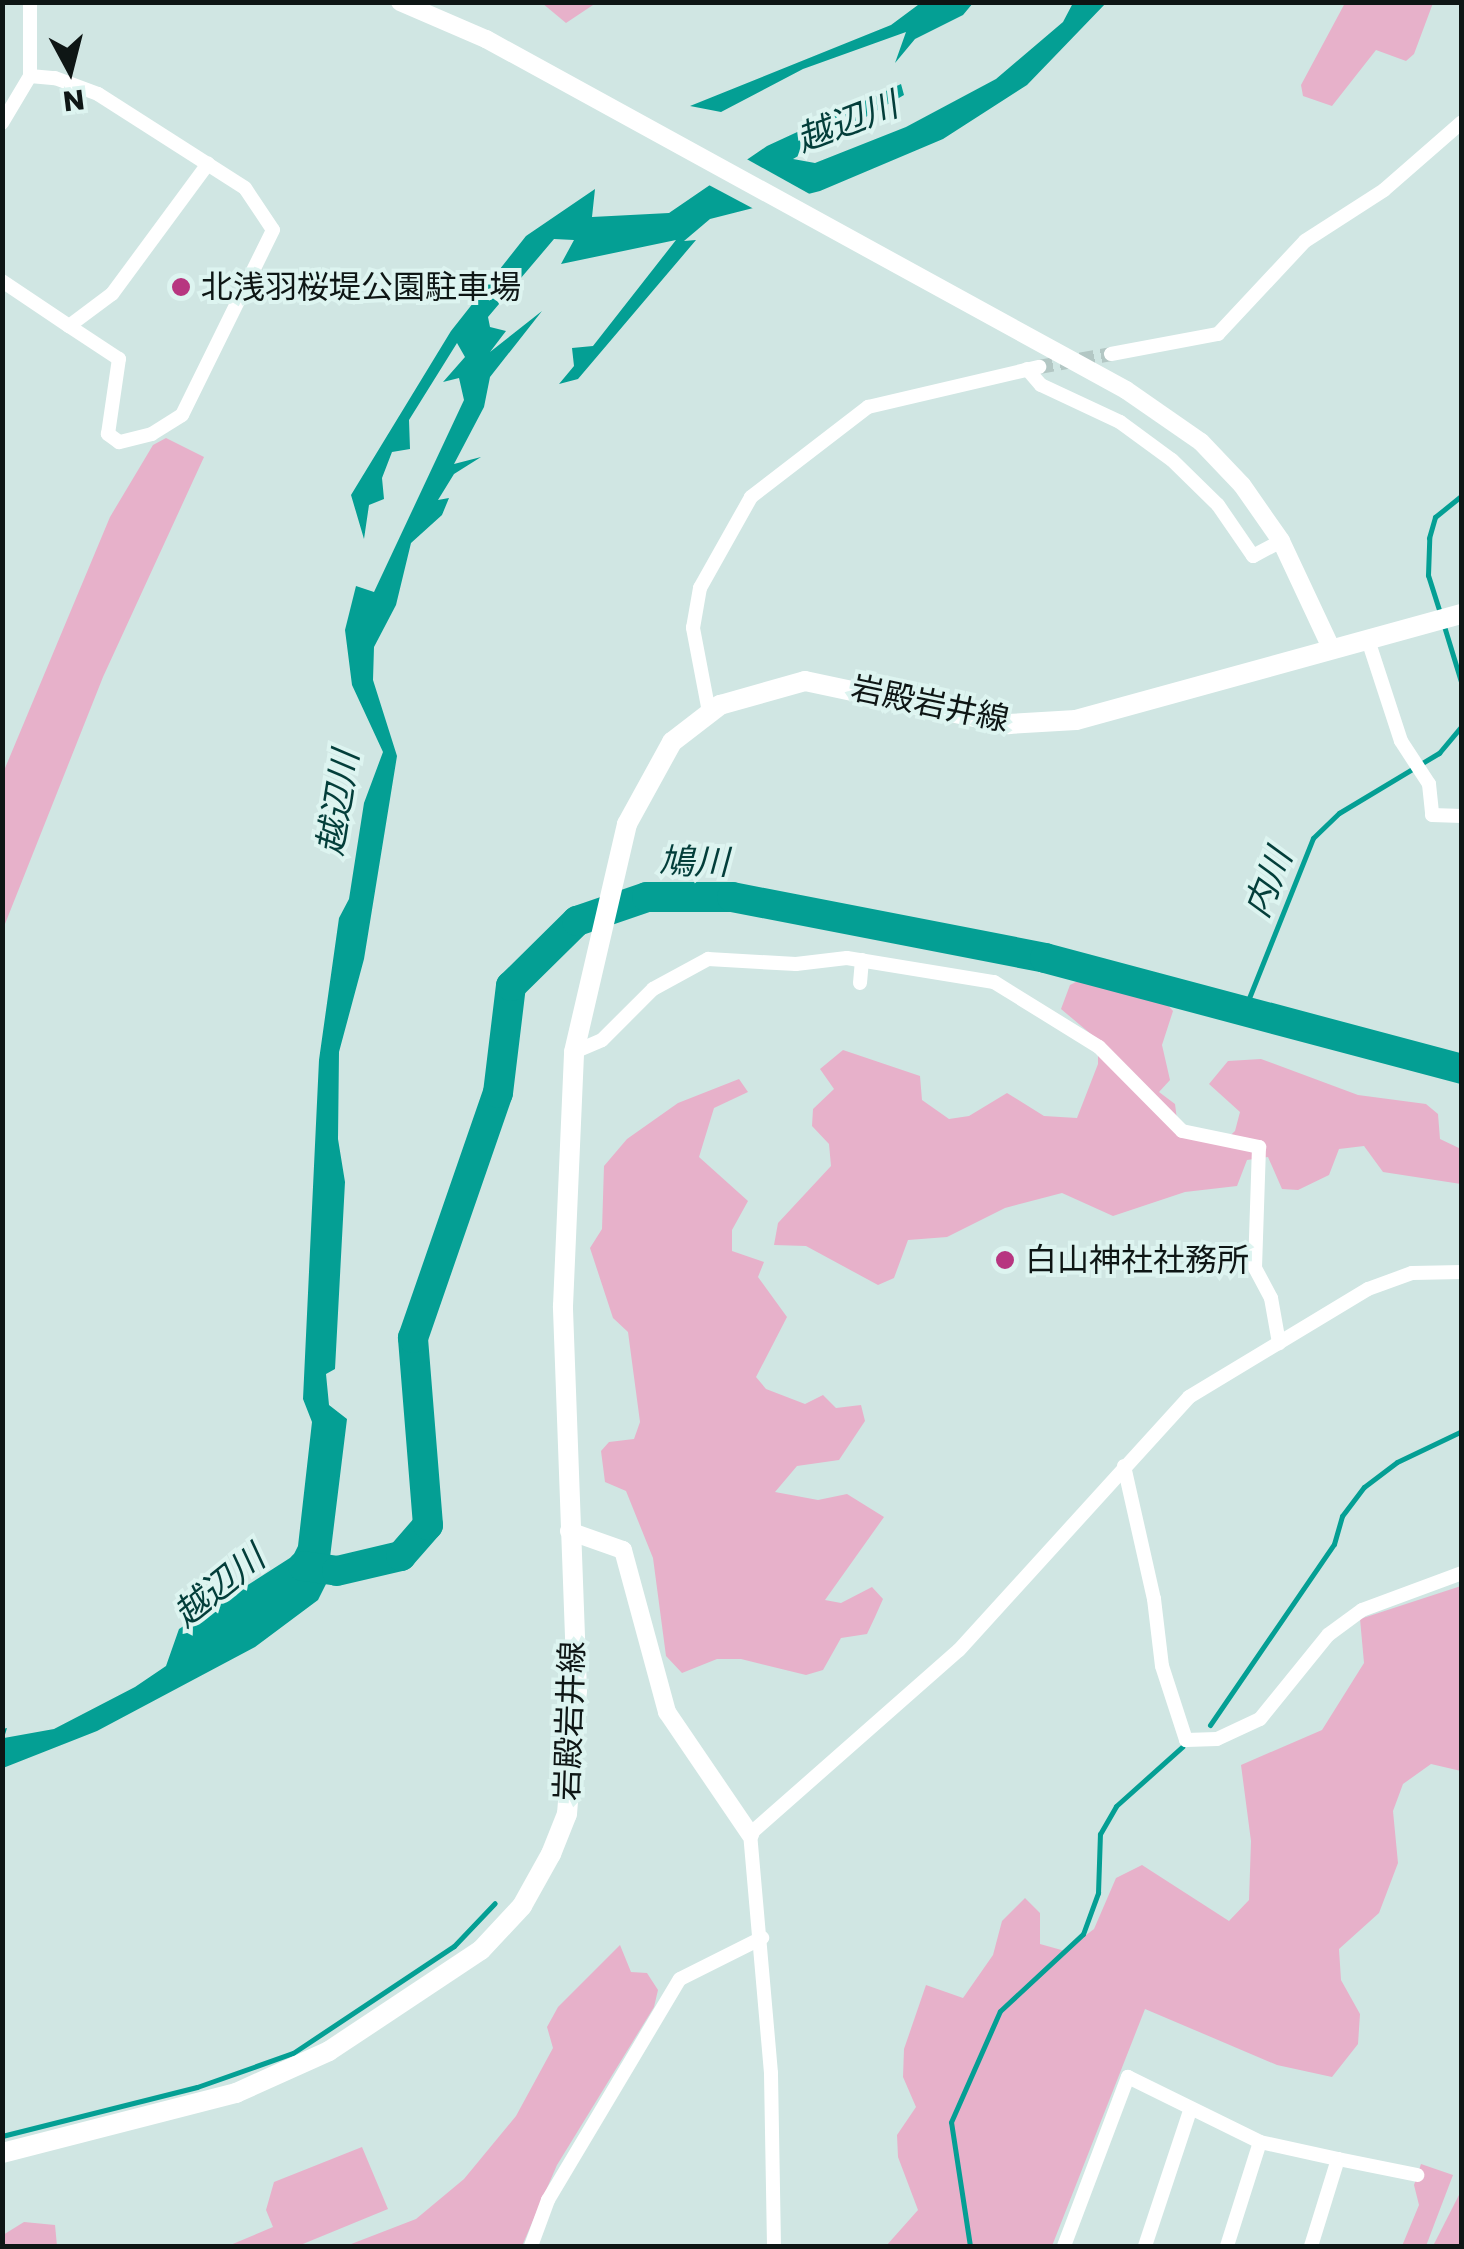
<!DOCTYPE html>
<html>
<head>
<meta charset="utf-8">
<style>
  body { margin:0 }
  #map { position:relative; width:1464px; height:2249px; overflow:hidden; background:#d0e6e3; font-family:Poppins,"Noto Sans JP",sans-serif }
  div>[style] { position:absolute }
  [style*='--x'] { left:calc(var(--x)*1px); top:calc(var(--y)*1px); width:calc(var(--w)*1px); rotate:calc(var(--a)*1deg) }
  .green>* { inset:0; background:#e7b1ca }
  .water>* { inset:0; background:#049f94 }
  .pier>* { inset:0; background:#d0e6e3 }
  .stream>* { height:5px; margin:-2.5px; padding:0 2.5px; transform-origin:2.5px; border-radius:2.5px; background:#049f94 }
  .river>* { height:30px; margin:-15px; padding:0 15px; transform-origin:15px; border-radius:15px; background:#049f94 }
  .minor-tunnel>* { height:14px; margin-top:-7px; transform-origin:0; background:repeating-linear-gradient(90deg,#b3c7c4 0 14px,transparent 0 21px) }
  .minor>* { height:14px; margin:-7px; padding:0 7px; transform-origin:7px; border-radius:7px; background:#fff }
  .tertiary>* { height:18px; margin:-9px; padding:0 9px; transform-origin:9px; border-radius:9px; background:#fff }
  .secondary>* { height:20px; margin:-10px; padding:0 10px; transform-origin:10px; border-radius:10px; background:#fff }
  .dots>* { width:28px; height:28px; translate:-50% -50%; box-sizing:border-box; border:5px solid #ddf4f0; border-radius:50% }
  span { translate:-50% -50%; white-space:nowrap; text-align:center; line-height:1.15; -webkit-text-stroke:8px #ddf4f0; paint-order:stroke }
  .poi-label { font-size:32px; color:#0e1615 }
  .left { translate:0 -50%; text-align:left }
  .street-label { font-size:32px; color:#0e1615 }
  .water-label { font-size:35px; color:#033e3a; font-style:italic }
  .frame { position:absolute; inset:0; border:5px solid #0e1615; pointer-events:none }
  .north { position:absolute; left:20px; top:20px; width:100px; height:100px; -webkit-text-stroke:8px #ddf4f0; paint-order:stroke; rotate:173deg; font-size:28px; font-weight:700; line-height:40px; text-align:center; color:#0e1615 }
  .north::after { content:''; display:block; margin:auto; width:35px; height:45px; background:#0e1615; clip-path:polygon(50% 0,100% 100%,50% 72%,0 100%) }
</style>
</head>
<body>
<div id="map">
  <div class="green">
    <i style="clip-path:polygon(542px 3px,596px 3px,566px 23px)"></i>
    <i style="clip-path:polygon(1345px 3px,1433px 3px,1414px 54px,1406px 61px,1376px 50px,1332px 106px,1303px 96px,1301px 85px)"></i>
    <i style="clip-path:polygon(166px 438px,204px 457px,103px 677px,3px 929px,3px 773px,110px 517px,153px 445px)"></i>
    <i style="clip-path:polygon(1086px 977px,1161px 997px,1173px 1011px,1162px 1045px,1170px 1080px,1159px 1092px,1175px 1104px,1179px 1135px,1220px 1145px,1235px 1131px,1240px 1112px,1209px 1084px,1228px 1061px,1261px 1059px,1358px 1095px,1426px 1104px,1438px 1114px,1440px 1139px,1461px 1149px,1461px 1184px,1383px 1172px,1364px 1146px,1339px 1149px,1329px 1175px,1298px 1190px,1282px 1189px,1268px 1157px,1247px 1160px,1237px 1186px,1185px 1192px,1113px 1216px,1062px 1193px,1005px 1208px,947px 1237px,908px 1240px,894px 1278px,878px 1285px,806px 1246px,774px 1245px,778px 1223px,831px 1166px,829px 1144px,812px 1126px,813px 1109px,834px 1089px,820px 1069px,843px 1050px,920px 1076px,922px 1100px,949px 1119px,969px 1116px,1007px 1093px,1044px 1116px,1077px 1118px,1098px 1064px,1098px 1040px,1061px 1009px,1070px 985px)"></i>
    <i style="clip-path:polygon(739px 1079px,748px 1092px,714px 1108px,699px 1157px,748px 1201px,732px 1230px,732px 1251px,764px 1262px,758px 1277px,787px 1317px,756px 1377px,766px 1389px,805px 1404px,823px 1395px,836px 1408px,861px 1405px,865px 1421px,839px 1460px,797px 1466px,775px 1492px,818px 1500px,847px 1494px,884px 1517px,825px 1600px,841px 1603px,872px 1587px,883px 1599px,875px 1617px,867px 1634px,841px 1638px,823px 1670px,806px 1675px,741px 1659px,717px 1659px,682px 1673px,666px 1656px,653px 1558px,626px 1491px,605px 1482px,601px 1451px,609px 1442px,634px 1439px,640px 1422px,628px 1332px,613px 1318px,590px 1248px,602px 1229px,604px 1166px,627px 1139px,678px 1103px)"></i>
    <i style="clip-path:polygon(1461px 1586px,1461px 1771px,1431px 1764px,1403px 1784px,1393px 1811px,1398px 1863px,1379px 1913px,1339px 1949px,1341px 1980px,1360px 2014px,1358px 2044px,1332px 2077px,1277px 2065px,1145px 2009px,1052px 2246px,886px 2246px,918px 2210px,898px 2157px,897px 2135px,916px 2107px,903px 2077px,904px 2049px,926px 1985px,963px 1998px,993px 1955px,1002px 1921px,1025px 1898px,1040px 1913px,1040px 1944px,1065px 1951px,1094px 1929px,1116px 1878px,1142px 1865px,1229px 1921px,1249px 1900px,1251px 1841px,1241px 1765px,1322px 1730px,1364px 1663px,1360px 1619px)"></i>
    <i style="clip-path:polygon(620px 1945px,631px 1972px,647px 1973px,658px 1990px,654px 2007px,557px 2165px,522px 2246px,346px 2246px,416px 2219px,464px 2179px,516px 2116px,553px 2048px,547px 2027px,558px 2007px)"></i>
    <i style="clip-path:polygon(362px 2147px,388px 2209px,298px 2246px,228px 2246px,273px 2227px,266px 2210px,274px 2182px)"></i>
    <i style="clip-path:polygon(1421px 2164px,1453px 2175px,1426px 2246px,1402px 2246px,1419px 2205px,1414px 2185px)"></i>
    <i style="clip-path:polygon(1461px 2191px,1461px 2246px,1433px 2246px)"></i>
    <i style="clip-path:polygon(24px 2222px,55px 2225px,57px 2246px,3px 2246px,3px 2235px)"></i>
  </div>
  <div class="water">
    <i style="clip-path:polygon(922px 2px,973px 3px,963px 15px,915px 39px,895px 63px,906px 32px,803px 69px,721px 112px,690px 106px,891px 25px)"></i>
    <i style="clip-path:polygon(1073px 3px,1106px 3px,1027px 85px,943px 139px,820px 191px,710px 219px,684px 241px,696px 240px,578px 379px,559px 384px,574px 366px,572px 348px,593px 346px,676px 240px,561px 264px,574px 240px,554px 239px,488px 317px,490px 327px,506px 331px,490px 352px,542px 311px,490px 377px,484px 407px,454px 464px,481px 457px,454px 474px,438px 500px,449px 498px,442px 515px,411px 543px,396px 605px,374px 647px,373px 680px,397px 756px,364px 959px,339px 1052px,338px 1139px,345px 1182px,335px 1369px,326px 1374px,329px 1405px,347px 1419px,327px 1582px,318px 1600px,255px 1647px,97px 1731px,3px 1768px,3px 1729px,7px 1728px,4px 1738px,54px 1729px,135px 1687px,166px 1666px,179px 1629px,293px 1556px,298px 1546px,312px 1422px,303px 1399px,319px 1060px,339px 918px,349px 899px,364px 803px,383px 752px,352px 685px,345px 630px,356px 586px,374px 592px,464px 400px,459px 378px,443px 382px,465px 357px,457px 343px,409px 420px,410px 449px,392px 452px,382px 478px,384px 499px,369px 505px,364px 539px,351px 495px,451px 331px,526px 236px,595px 189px,592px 217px,669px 213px,767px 146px,901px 84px,904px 95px,793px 159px,815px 163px,906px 127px,996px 79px,1063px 22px)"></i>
  </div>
  <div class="pier">
    <i style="clip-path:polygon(743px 157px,815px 197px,754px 209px,707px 184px)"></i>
  </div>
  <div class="stream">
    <i style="--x:1441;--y:616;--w:43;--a:-107.6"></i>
    <i style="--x:1428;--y:575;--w:37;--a:-88"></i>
    <i style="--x:1429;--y:538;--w:22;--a:-74"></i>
    <i style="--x:1435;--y:517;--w:35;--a:-39"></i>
    <i style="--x:1444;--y:626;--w:62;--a:73"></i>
    <i style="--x:1245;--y:1008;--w:183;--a:-68.2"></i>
    <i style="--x:1313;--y:838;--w:36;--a:-44"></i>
    <i style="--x:1339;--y:813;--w:117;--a:-31"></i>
    <i style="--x:1439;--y:753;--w:35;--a:-50"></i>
    <i style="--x:1210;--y:1725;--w:219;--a:-55.6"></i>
    <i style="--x:1334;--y:1544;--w:29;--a:-74"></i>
    <i style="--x:1342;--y:1516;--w:36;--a:-53"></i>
    <i style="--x:1364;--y:1487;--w:41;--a:-37.1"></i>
    <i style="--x:1397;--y:1462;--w:72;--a:-25.5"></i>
    <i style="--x:2;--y:2136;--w:201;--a:-14.1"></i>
    <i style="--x:197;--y:2087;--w:102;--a:-19.5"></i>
    <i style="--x:293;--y:2053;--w:193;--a:-33.6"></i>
    <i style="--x:454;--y:1946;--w:59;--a:-46.4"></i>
    <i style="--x:970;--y:2246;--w:125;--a:-98.7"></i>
    <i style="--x:951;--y:2122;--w:121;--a:-66.2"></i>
    <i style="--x:1000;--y:2011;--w:113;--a:-42.9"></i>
    <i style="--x:1083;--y:1934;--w:44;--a:-69.9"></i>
    <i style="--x:1098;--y:1893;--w:59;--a:-88.1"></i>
    <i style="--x:1100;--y:1834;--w:32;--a:-60"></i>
    <i style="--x:1116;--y:1806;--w:89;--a:-41.8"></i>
  </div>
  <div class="river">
    <i style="--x:303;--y:1566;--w:34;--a:8"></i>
    <i style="--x:337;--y:1571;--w:66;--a:-13.2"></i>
    <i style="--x:401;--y:1556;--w:41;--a:-48.9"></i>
    <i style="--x:428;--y:1525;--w:188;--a:-94.6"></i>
    <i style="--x:413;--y:1338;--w:259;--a:-70.9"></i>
    <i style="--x:498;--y:1093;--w:108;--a:-83.1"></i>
    <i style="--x:511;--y:986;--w:93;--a:-44.6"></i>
    <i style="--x:577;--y:921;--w:74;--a:-18.9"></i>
    <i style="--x:647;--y:897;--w:85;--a:0"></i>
    <i style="--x:732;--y:897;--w:319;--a:11"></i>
    <i style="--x:1045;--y:958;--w:432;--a:14.9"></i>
  </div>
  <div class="minor-tunnel">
    <i style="--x:1039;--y:367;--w:73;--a:-10.2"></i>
  </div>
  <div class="minor">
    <i style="--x:30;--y:2;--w:74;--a:90"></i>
    <i style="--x:2;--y:123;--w:55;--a:-59.2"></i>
    <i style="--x:30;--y:76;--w:25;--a:5"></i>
    <i style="--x:55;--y:78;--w:46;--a:20.4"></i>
    <i style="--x:98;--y:94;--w:174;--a:32.6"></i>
    <i style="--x:245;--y:188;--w:50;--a:56.3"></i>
    <i style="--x:273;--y:230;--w:206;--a:116.2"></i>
    <i style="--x:182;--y:415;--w:36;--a:148"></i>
    <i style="--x:152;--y:434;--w:34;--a:166"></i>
    <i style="--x:119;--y:442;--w:14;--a:-144"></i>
    <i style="--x:108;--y:434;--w:76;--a:-81.7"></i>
    <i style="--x:119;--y:359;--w:60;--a:-146.6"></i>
    <i style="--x:2;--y:281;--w:81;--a:33.9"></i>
    <i style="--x:69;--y:326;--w:54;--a:-36.7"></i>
    <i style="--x:112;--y:294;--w:162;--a:-53.6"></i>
    <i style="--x:1111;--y:354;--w:109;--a:-10.6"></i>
    <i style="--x:1218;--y:334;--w:127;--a:-46.9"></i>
    <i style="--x:1305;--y:241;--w:94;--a:-32.8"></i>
    <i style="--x:1384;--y:190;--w:103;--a:-41.1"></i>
    <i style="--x:1027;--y:369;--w:21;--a:49"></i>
    <i style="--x:1041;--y:385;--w:87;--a:25.1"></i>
    <i style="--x:1120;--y:422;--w:64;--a:36.2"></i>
    <i style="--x:1172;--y:460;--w:64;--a:44.4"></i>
    <i style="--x:1218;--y:505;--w:62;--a:55.5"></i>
    <i style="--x:1253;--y:556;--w:32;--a:-28"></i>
    <i style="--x:1368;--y:640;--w:106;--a:71.9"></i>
    <i style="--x:1401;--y:741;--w:51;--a:56.9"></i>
    <i style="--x:1429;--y:784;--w:31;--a:84"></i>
    <i style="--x:1432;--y:815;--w:30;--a:2"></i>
    <i style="--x:709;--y:712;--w:86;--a:-100.8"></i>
    <i style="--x:693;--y:628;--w:41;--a:-80.1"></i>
    <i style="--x:700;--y:588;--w:104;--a:-60.7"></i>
    <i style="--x:751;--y:497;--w:148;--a:-37.6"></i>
    <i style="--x:868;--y:407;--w:176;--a:-13.2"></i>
    <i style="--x:860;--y:983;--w:23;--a:-85"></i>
    <i style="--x:574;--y:1052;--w:30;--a:-23"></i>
    <i style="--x:602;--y:1040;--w:72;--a:-45"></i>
    <i style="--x:653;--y:989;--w:63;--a:-28.6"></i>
    <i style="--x:708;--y:959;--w:88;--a:3.3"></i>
    <i style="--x:796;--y:964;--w:51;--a:-6.7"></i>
    <i style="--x:847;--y:958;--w:149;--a:9.3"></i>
    <i style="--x:994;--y:982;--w:123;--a:31.8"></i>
    <i style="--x:1099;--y:1047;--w:118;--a:45.3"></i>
    <i style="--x:1182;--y:1131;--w:79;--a:11.7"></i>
    <i style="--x:1259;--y:1147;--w:121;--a:91.9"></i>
    <i style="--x:1255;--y:1268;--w:34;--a:62"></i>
    <i style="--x:1271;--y:1298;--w:46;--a:79.9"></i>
    <i style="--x:1124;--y:1466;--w:136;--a:77.3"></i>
    <i style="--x:1154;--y:1599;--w:67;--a:83.2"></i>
    <i style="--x:1162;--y:1666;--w:78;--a:72"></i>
    <i style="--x:1186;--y:1740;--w:31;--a:-2"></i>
    <i style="--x:1217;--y:1739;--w:47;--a:-24.9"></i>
    <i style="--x:1260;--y:1719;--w:108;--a:-51"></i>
    <i style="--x:1328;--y:1635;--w:42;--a:-36.3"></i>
    <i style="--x:1362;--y:1610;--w:107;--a:-20.3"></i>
    <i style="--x:1338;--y:2159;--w:81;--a:11.4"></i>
    <i style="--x:531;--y:2246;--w:49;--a:-69.7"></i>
    <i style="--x:548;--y:2200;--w:257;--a:-59.2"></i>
    <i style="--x:680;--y:1979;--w:92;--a:-26.6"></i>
    <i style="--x:774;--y:2246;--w:173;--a:-91"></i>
    <i style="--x:771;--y:2073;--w:240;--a:-95"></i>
    <i style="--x:750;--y:1834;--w:278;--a:-41.4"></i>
    <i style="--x:959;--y:1650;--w:342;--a:-47.7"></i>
    <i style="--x:1189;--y:1397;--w:209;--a:-31.1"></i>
    <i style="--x:1368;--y:1289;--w:47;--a:-20"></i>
    <i style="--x:1412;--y:1273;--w:50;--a:-1.1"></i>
    <i style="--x:1064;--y:2246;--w:181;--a:-69.3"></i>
    <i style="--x:1128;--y:2077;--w:147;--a:26.2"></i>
    <i style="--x:1260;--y:2142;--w:80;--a:12.3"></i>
    <i style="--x:1338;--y:2159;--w:91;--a:107.2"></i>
    <i style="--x:1145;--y:2246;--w:145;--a:-71.6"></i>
    <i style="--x:1227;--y:2246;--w:109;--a:-72.4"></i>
  </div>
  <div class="tertiary">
    <i style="--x:400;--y:2;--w:94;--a:23.3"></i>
    <i style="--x:486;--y:39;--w:730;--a:28.74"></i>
    <i style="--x:1126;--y:390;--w:91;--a:34.7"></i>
    <i style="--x:1201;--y:442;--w:59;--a:46.4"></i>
    <i style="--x:1242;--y:485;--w:68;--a:55.1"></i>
    <i style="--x:1281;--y:541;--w:120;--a:64.9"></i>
    <i style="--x:569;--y:1531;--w:57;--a:19.4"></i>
    <i style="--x:623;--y:1550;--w:168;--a:74.8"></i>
    <i style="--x:667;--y:1712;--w:148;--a:55.8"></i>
  </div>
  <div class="secondary">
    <i style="--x:2;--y:2153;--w:242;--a:-14.4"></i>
    <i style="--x:236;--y:2093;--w:102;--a:-24.3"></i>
    <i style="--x:329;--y:2051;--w:182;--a:-33.6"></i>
    <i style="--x:481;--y:1950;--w:60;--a:-47"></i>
    <i style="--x:522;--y:1906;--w:60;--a:-60.9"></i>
    <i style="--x:551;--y:1854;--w:43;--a:-68.2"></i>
    <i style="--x:567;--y:1814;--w:123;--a:-85.4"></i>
    <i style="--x:577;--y:1691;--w:385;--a:-92.1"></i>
    <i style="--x:563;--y:1306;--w:254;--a:-87.5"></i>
    <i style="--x:574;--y:1052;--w:234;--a:-76.9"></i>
    <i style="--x:627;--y:824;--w:94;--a:-61.2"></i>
    <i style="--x:672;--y:742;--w:61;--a:-37.6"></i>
    <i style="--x:720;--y:705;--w:88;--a:-15.8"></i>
    <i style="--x:805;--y:681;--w:208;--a:12"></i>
    <i style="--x:1008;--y:724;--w:68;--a:-3.4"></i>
    <i style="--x:1076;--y:720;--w:400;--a:-15.4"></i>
  </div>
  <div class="dots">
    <i style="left:181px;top:287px;background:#b73680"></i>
    <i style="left:1005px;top:1260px;background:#b73680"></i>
  </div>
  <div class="poi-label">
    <span class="left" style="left:201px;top:287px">北浅羽桜堤公園駐車場</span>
    <span class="left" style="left:1025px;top:1260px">白山神社社務所</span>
  </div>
  <div class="street-label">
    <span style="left:930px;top:704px;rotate:12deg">岩殿岩井線</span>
    <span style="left:570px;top:1721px;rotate:-88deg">岩殿岩井線</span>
  </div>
  <div class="water-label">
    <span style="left:847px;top:122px;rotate:-21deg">越辺川</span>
    <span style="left:338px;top:803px;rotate:-81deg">越辺川</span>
    <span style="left:694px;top:862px;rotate:1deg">鳩川</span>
    <span style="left:1268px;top:883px;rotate:-68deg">内川</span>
    <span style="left:219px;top:1586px;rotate:-39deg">越辺川</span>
  </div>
  <div class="frame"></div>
  <div class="north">N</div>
</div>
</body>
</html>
